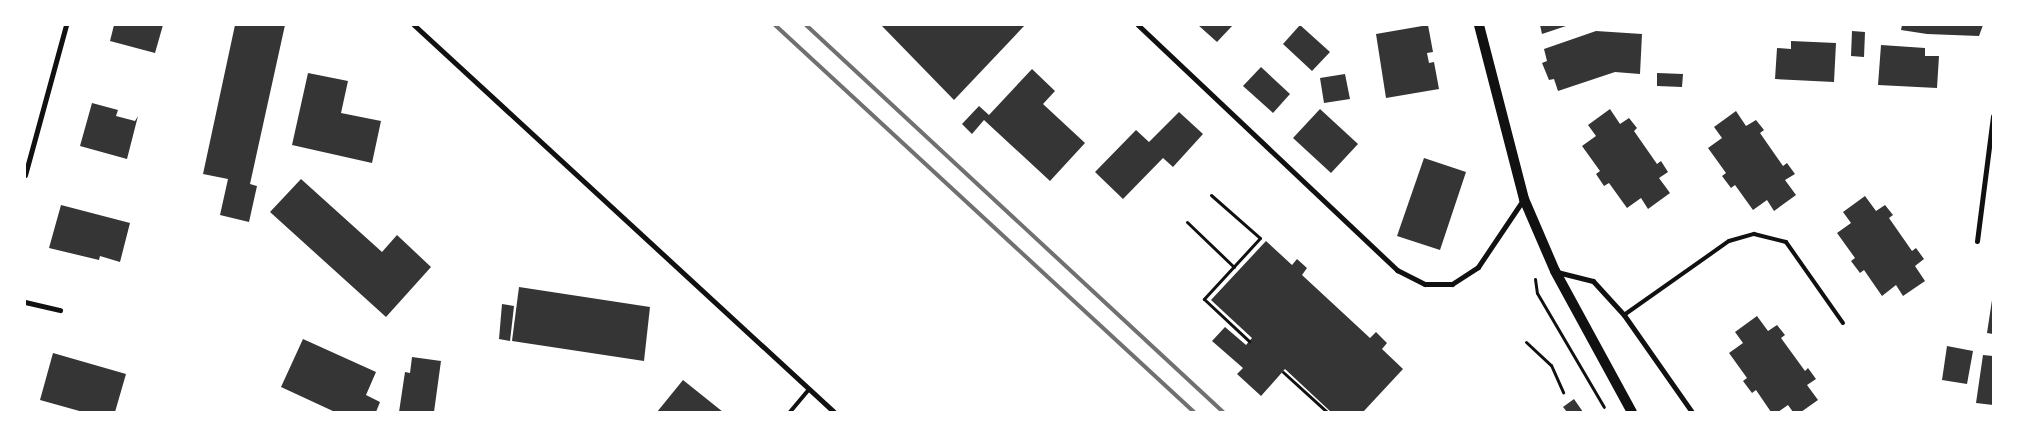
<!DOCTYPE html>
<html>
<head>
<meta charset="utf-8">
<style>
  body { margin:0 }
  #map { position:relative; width:2018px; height:437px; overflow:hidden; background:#fff; font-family:"PT Sans",sans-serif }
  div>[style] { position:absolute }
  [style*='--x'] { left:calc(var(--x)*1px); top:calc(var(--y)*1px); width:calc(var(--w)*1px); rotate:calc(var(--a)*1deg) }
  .building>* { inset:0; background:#353535 }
  .path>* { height:3px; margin:-1.5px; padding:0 1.5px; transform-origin:1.5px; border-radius:1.5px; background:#111 }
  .service>* { height:4px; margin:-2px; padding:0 2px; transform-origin:2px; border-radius:2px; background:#111 }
  .minor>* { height:5px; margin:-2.5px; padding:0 2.5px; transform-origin:2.5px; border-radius:2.5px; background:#111 }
  .secondary>* { height:10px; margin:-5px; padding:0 5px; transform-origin:5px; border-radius:5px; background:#111 }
  .rail>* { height:4px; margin:-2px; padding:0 2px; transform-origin:2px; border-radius:2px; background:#707070 }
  span { translate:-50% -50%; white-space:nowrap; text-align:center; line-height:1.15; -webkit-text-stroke:5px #fff; paint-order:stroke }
  .frame { position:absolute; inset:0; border:26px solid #fff; pointer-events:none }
</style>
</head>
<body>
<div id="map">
  <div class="building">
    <i style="clip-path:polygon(114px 25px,163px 25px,155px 53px,110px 41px)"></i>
    <i style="clip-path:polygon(235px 25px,285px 25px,250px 184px,257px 186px,249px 222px,220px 215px,228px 179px,203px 174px)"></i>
    <i style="clip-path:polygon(881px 25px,1025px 25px,954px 100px)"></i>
    <i style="clip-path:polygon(1198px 25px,1233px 25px,1217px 42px)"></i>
    <i style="clip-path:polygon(1300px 25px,1330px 52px,1312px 71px,1283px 44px)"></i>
    <i style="clip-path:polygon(1428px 25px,1433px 52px,1427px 53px,1429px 63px,1434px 62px,1439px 89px,1386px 98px,1376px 34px)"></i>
    <i style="clip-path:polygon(1540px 25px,1569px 25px,1542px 34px)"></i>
    <i style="clip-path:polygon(1902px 25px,1983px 25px,1979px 36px,1927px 34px,1901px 30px)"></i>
    <i style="clip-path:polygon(1596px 31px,1642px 34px,1640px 74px,1615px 72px,1558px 91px,1554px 79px,1549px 80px,1542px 63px,1547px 61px,1544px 49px)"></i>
    <i style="clip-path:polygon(1852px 31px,1865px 32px,1864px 57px,1851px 56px)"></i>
    <i style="clip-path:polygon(1791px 41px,1836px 43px,1834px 82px,1775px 79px,1777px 48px,1791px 49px)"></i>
    <i style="clip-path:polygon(1881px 45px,1925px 48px,1925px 56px,1939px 56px,1937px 88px,1878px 85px)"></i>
    <i style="clip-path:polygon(1261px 67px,1290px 94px,1273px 113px,1243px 86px)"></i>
    <i style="clip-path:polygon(1032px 69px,1055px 91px,1043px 104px,1085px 143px,1050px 181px,984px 120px,972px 134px,962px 124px,979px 106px,989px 115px)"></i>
    <i style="clip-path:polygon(308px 73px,348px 81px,341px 113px,381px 121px,372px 163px,292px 145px)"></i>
    <i style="clip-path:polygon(1657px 73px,1683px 74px,1682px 87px,1657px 86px)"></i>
    <i style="clip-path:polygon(1345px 74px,1350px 99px,1324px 103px,1320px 78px)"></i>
    <i style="clip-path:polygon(92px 103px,118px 110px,116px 116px,135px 121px,138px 116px,127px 159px,80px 146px)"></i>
    <i style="clip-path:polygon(1320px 109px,1358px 144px,1331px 173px,1293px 138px)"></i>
    <i style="clip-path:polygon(1610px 109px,1620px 124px,1629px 118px,1637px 128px,1634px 131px,1657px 164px,1661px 161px,1668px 172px,1659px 178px,1670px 193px,1648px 209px,1641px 198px,1627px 208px,1609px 183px,1604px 186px,1596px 174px,1600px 171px,1582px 146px,1596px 136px,1588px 125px)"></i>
    <i style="clip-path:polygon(1736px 111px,1746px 126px,1756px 120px,1764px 130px,1760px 133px,1783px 166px,1787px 163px,1795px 174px,1785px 180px,1796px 195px,1774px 211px,1767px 200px,1753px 210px,1735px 185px,1731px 188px,1722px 176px,1726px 173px,1708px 148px,1722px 138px,1714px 127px)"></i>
    <i style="clip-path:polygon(1179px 112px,1203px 134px,1173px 167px,1163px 158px,1123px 199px,1095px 172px,1136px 130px,1149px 142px)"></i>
    <i style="clip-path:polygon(1424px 158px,1466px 172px,1440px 250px,1397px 236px)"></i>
    <i style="clip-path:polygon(301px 179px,382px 252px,397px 235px,431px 267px,386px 317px,270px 212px)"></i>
    <i style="clip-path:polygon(1865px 196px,1876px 211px,1885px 205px,1893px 215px,1889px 218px,1912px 251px,1916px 248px,1924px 259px,1915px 266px,1925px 281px,1903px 296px,1896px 285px,1882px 296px,1864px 270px,1860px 273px,1851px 261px,1855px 258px,1837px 233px,1851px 223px,1843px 212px)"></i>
    <i style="clip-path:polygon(61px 205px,130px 223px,120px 262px,100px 256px,99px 260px,49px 248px)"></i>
    <i style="clip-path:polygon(1266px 241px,1292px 265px,1297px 259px,1307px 268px,1302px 275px,1370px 338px,1376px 332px,1387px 343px,1382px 349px,1403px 369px,1363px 412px,1331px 412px,1285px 369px,1261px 396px,1237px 374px,1243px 368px,1212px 341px,1225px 327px,1246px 345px,1252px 338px,1211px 300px)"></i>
    <i style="clip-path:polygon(519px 287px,650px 307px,644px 361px,512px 341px)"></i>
    <i style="clip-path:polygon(1992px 300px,1993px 300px,1993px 334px,1987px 333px)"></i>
    <i style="clip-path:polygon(502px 304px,514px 306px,510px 341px,499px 339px)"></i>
    <i style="clip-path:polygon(1757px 316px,1768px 331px,1777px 325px,1785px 335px,1781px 338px,1805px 371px,1808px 368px,1816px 379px,1807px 385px,1818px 400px,1801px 412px,1793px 412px,1788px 405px,1778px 412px,1771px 412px,1756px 390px,1752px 393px,1743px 381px,1747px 378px,1729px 353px,1743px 343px,1735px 332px)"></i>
    <i style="clip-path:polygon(303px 339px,376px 372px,366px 395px,380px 402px,376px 412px,335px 412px,281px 387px)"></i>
    <i style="clip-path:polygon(1947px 346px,1973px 351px,1967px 384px,1942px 380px)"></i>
    <i style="clip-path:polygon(53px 353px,126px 374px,115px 412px,83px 412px,40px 400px)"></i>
    <i style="clip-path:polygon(1983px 355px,1993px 356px,1993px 405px,1976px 403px)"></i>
    <i style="clip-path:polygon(412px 357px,441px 361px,434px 412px,399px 412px,405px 372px,410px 373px)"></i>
    <i style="clip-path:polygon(683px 380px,723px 412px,657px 412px)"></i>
    <i style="clip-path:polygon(1574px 399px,1583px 412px,1567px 412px,1563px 407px)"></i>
  </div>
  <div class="path">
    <i style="--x:1211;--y:195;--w:65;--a:41.3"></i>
    <i style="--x:1260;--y:238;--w:83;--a:132.6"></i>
    <i style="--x:1204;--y:299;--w:62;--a:43"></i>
    <i style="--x:1187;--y:222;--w:65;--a:43.8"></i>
    <i style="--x:1535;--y:279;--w:14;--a:82"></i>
    <i style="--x:1537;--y:293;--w:132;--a:59.6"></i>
    <i style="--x:1526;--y:342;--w:34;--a:43"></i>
    <i style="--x:1551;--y:365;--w:30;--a:66"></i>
    <i style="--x:1283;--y:372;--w:59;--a:42.3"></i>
  </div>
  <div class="service">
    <i style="--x:1624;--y:315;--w:128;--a:-35.2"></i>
    <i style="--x:1729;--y:241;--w:26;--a:-16"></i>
    <i style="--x:1754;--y:234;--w:33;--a:14"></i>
    <i style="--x:1786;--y:242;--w:99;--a:54.9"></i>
    <i style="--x:790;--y:412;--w:30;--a:-50"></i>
  </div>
  <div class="minor">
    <i style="--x:414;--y:25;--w:571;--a:42.66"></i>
    <i style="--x:1138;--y:25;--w:357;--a:43.4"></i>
    <i style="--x:1397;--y:270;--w:31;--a:27"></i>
    <i style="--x:1425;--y:284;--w:27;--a:0"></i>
    <i style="--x:1452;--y:284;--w:31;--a:-33"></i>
    <i style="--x:1478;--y:267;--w:81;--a:-56.1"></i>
    <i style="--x:25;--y:175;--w:156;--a:-74.7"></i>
    <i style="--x:1977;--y:241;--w:126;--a:-82.7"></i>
    <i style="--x:1557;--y:272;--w:37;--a:14"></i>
    <i style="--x:1593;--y:281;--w:46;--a:47.6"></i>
    <i style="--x:1624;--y:315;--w:118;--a:55"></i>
    <i style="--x:25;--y:302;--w:36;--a:13"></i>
  </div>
  <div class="secondary">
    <i style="--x:1479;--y:25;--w:180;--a:75.5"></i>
    <i style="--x:1524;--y:199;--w:78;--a:66.7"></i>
    <i style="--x:1555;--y:271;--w:161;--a:61.4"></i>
  </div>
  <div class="rail">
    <i style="--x:775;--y:25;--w:570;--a:42.73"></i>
    <i style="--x:806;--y:25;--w:569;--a:42.86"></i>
  </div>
  <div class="frame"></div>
</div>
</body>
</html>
